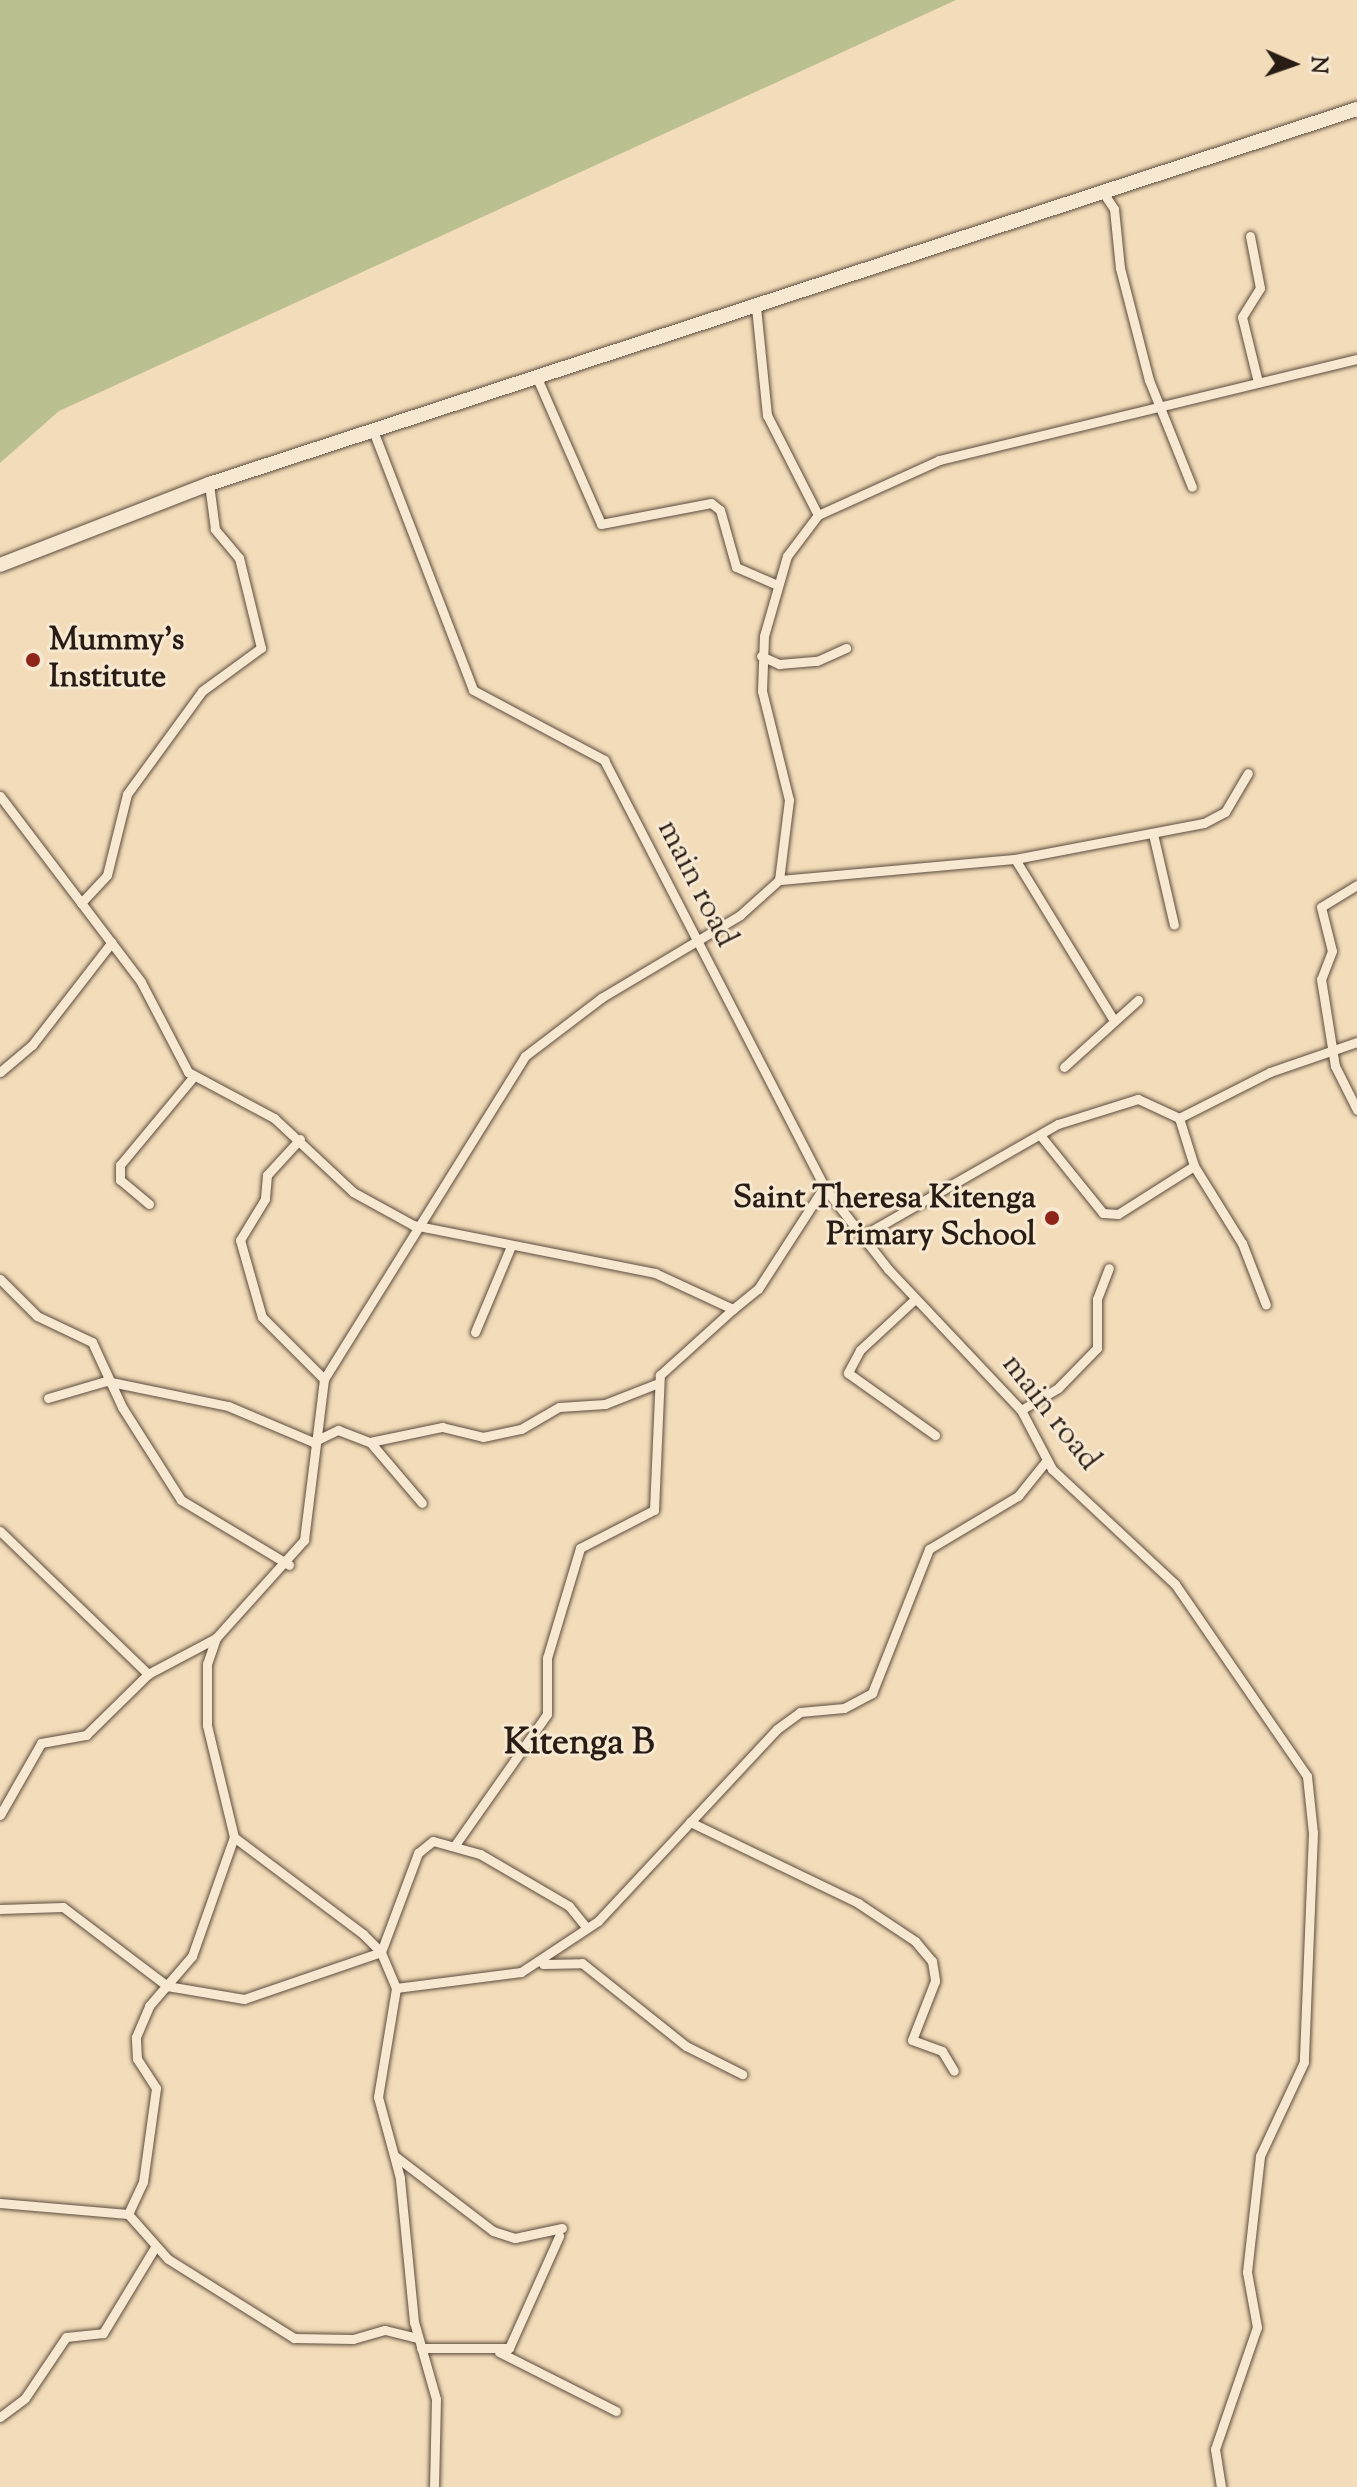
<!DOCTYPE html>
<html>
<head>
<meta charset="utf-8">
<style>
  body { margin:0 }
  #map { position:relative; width:1357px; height:2487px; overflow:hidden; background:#f3dcb9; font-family:"Sorts Mill Goudy",serif }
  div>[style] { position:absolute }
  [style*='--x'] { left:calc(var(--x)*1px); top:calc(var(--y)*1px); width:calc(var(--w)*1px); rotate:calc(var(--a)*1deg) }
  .green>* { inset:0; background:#bac090 }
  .roads { filter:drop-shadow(0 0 2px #5c4c3d) drop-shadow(0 0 2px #5c4c3d) }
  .street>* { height:9px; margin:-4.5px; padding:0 4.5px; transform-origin:4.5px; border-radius:4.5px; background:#f7e8d2 }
  .secondary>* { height:14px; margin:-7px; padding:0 7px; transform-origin:7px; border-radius:7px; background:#f7e8d2 }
  .dots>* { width:22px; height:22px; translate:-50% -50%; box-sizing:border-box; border:4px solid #f7e8d2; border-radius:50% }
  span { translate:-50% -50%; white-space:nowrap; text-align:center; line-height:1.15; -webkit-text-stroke:6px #f7e8d2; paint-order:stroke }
  .poi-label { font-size:32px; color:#291c14; font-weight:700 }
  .left { translate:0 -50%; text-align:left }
  .right { translate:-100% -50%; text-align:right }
  .street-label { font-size:32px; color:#291c14 }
  .quarter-label { font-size:36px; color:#291c14; font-weight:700 }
  .north { position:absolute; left:1253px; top:24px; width:80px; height:80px; -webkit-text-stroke:6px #f7e8d2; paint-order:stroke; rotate:92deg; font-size:22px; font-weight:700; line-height:32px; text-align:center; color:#291c14 }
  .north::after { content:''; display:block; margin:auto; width:28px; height:36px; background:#291c14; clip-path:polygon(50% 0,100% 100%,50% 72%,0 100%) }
</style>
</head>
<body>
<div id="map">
  <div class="green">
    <i style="clip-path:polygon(0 0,956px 0,59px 411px,0 463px)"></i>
  </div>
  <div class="roads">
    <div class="street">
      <i style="--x:1104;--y:194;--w:18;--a:56"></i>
      <i style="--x:1114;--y:209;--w:59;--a:84.2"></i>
      <i style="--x:1120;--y:268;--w:116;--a:75.5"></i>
      <i style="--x:1149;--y:380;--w:115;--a:68.1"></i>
      <i style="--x:1250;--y:236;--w:53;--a:79.1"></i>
      <i style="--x:1260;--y:288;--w:34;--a:122"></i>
      <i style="--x:1242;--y:317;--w:67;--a:76.2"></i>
      <i style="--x:756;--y:307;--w:109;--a:84.2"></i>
      <i style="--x:767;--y:415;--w:112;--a:63"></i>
      <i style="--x:537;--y:378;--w:159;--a:66.3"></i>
      <i style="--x:601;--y:524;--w:112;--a:-10.8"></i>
      <i style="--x:711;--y:503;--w:11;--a:38"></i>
      <i style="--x:720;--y:510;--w:59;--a:74.3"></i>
      <i style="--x:736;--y:567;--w:43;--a:23.6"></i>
      <i style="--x:374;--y:433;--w:275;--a:68.9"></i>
      <i style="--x:473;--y:690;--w:149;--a:28.1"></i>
      <i style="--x:604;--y:760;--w:480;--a:62.7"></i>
      <i style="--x:824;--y:1187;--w:104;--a:52"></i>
      <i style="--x:888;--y:1269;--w:194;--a:46.7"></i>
      <i style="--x:1021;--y:1410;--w:67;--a:62.3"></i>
      <i style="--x:1052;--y:1469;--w:168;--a:43.1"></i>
      <i style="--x:1175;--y:1584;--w:233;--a:55.5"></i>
      <i style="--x:1307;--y:1776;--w:57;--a:84"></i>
      <i style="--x:1313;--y:1833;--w:229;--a:92.3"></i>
      <i style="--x:1304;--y:2062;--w:104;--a:115.1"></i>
      <i style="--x:1260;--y:2156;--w:117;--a:96.4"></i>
      <i style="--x:1247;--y:2272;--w:56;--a:79.7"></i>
      <i style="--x:1257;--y:2327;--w:129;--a:109"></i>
      <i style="--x:1215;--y:2449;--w:38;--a:81"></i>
      <i style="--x:761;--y:656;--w:20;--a:24"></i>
      <i style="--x:779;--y:664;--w:38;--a:-5"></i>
      <i style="--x:817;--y:661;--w:32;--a:-24"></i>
      <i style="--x:0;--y:796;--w:233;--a:52.8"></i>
      <i style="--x:141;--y:982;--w:102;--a:62.4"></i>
      <i style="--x:188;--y:1072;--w:98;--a:28.1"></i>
      <i style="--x:274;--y:1118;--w:108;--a:43.1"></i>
      <i style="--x:353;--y:1192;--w:68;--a:28.8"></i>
      <i style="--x:413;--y:1225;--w:247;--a:11.2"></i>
      <i style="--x:655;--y:1273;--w:86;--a:24.8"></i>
      <i style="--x:733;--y:1309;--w:32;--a:-39"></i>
      <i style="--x:758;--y:1289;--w:121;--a:-57.1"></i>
      <i style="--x:1153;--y:834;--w:93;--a:77"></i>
      <i style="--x:1015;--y:859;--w:188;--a:58.5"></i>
      <i style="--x:779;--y:880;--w:237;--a:-5.1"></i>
      <i style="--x:1015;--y:859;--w:192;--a:-10.8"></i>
      <i style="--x:1204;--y:823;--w:24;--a:-28"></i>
      <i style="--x:1225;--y:812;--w:45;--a:-59.5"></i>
      <i style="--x:1357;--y:885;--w:42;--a:148.6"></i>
      <i style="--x:1321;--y:907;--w:45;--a:76"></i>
      <i style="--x:1332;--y:951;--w:30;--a:111"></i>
      <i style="--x:1321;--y:979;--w:88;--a:80.9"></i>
      <i style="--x:1335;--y:1066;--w:49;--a:63.4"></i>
      <i style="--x:81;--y:903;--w:38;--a:-47"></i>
      <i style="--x:107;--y:875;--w:83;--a:-76.1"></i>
      <i style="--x:127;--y:794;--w:127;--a:-53.9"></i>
      <i style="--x:202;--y:691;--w:73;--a:-36.1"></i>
      <i style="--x:261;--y:648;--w:93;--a:-103.7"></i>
      <i style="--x:239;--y:558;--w:38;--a:-130"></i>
      <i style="--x:215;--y:529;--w:45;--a:-97.6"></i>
      <i style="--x:1064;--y:1067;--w:100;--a:-42.2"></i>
      <i style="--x:0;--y:1072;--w:42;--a:-40.2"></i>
      <i style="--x:32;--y:1045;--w:130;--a:-52.2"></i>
      <i style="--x:1179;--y:1118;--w:102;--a:-26.8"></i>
      <i style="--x:1270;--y:1072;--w:92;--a:-19"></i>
      <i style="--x:1040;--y:1135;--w:100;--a:51.1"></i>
      <i style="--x:1103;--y:1213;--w:15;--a:4"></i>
      <i style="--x:1118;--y:1214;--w:90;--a:-32.3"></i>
      <i style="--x:300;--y:1139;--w:49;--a:132.5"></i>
      <i style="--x:267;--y:1175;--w:24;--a:95"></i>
      <i style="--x:265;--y:1199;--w:48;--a:121.4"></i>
      <i style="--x:240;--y:1240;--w:80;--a:74.1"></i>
      <i style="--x:262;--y:1317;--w:88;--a:45"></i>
      <i style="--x:149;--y:1204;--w:38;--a:-140"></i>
      <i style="--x:120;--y:1180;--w:15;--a:-90"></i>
      <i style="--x:120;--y:1165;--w:114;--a:-50.3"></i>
      <i style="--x:864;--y:1235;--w:224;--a:-29.8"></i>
      <i style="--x:1058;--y:1124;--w:84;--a:-17.4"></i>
      <i style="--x:1138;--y:1099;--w:45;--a:24.9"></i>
      <i style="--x:1179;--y:1118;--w:50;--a:72.6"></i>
      <i style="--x:1194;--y:1166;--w:91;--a:58.1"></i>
      <i style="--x:1242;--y:1243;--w:66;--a:68.8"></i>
      <i style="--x:0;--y:1279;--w:52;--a:45"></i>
      <i style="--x:37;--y:1316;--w:61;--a:25.3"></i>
      <i style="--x:92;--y:1342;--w:72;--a:65.2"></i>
      <i style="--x:122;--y:1407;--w:110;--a:57.6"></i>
      <i style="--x:181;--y:1500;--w:126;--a:31"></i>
      <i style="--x:915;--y:1299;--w:75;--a:137.2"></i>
      <i style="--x:860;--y:1350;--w:26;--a:118"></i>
      <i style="--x:848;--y:1373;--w:107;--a:35.5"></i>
      <i style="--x:475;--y:1332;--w:93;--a:-67.3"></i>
      <i style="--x:48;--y:1398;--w:60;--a:-16.3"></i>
      <i style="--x:106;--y:1381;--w:125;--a:11.6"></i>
      <i style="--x:228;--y:1406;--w:92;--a:23"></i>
      <i style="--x:313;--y:1442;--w:28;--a:-26"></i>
      <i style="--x:338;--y:1430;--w:34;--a:21"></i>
      <i style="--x:370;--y:1442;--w:74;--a:-11.8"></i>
      <i style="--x:442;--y:1427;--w:42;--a:13.7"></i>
      <i style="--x:483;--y:1437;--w:39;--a:-12"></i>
      <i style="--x:521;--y:1429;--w:44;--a:-30.1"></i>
      <i style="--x:559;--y:1407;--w:46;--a:-3.7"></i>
      <i style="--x:605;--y:1404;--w:55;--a:-21.4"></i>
      <i style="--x:1021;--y:1410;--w:43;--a:-30.7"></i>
      <i style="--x:1058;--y:1388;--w:56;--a:-45.7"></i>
      <i style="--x:1097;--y:1348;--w:49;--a:-90"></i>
      <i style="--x:1097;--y:1299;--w:33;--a:-69"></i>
      <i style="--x:370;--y:1442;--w:80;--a:49.6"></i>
      <i style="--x:0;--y:1531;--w:206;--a:44"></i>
      <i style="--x:0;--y:1815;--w:83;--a:-60.3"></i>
      <i style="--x:41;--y:1743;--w:46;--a:-10.1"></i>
      <i style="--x:86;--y:1735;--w:87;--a:-44.5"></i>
      <i style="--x:148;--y:1674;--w:77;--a:-27.9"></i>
      <i style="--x:690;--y:1822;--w:187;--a:25.7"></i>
      <i style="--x:858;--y:1903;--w:69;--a:33.7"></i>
      <i style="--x:915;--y:1941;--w:26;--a:50"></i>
      <i style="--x:932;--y:1961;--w:20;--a:81"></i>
      <i style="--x:935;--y:1981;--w:63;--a:111.3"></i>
      <i style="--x:912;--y:2040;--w:32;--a:20"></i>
      <i style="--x:942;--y:2051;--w:23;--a:59"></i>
      <i style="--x:455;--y:1845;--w:160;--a:-54.9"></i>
      <i style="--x:547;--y:1714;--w:56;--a:-90"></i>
      <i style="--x:547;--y:1658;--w:115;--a:-73.3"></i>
      <i style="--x:580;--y:1548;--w:83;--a:-27.2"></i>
      <i style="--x:654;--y:1510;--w:135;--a:-87.5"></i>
      <i style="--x:660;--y:1375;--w:98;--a:-42.1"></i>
      <i style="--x:0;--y:1909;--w:63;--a:-1.8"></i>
      <i style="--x:63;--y:1907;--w:131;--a:37.2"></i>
      <i style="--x:167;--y:1986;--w:78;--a:9.6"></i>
      <i style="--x:244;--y:1999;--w:145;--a:-18.9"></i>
      <i style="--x:381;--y:1952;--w:106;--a:-69.5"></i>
      <i style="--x:418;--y:1853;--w:19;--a:-39"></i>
      <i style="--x:433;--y:1841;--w:49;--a:15.5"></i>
      <i style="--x:480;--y:1854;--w:103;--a:30.3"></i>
      <i style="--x:569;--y:1906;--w:28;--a:51"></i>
      <i style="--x:543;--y:1964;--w:39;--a:-1"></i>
      <i style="--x:582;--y:1963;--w:133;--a:38.6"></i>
      <i style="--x:686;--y:2046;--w:63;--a:26.6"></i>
      <i style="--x:396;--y:1988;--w:126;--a:-7.3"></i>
      <i style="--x:521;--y:1972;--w:92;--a:-33.5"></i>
      <i style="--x:598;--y:1921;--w:262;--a:-47"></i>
      <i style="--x:777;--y:1729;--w:29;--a:-36"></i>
      <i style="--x:800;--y:1712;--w:44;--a:-5.2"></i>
      <i style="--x:844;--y:1708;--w:32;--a:-28"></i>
      <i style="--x:872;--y:1693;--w:155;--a:-68.4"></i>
      <i style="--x:929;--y:1549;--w:104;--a:-30.8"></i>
      <i style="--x:1018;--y:1496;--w:46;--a:-51.1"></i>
      <i style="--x:395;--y:2156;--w:123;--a:37.4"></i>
      <i style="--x:493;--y:2231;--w:23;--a:18"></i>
      <i style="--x:515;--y:2238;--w:48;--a:-12"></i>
      <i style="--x:0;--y:2203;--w:128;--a:4.9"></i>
      <i style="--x:128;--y:2214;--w:35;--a:-65"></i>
      <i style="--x:143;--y:2182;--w:95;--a:-82.1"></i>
      <i style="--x:156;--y:2088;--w:35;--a:-123"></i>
      <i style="--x:137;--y:2059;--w:22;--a:-93"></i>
      <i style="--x:136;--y:2037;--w:34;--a:-67"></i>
      <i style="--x:149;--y:2006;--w:66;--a:-49.3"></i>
      <i style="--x:192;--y:1956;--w:126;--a:-70.6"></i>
      <i style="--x:128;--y:2214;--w:60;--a:48.4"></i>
      <i style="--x:168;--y:2259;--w:149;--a:32.1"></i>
      <i style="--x:294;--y:2338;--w:59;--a:1"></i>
      <i style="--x:353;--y:2339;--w:33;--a:-16"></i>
      <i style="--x:385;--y:2330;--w:34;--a:14"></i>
      <i style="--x:421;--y:2348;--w:88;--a:0"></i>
      <i style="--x:509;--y:2348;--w:123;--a:-65.9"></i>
      <i style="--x:499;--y:2352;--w:131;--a:26.8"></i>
      <i style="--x:0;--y:2417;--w:31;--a:-37"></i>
      <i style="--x:25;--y:2398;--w:73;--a:-56.1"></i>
      <i style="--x:66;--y:2337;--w:37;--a:-6"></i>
      <i style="--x:103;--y:2333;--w:100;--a:-58.8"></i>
      <i style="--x:434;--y:2487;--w:88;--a:-88.7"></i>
      <i style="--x:436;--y:2399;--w:80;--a:-105.9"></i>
      <i style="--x:414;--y:2322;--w:145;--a:-95.6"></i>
      <i style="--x:400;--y:2178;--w:84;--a:-105.2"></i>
      <i style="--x:378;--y:2097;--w:110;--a:-80.6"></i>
      <i style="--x:396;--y:1988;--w:39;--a:-113"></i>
      <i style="--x:381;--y:1952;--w:25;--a:-135"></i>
      <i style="--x:363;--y:1934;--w:161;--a:-143.1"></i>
      <i style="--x:234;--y:1837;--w:115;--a:-103.6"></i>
      <i style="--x:207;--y:1725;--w:61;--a:-90"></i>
      <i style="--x:207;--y:1664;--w:28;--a:-71"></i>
      <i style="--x:216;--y:1638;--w:132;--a:-48.1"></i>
      <i style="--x:304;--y:1540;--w:162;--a:-82.9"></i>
      <i style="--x:324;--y:1379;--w:380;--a:-58.1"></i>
      <i style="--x:525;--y:1056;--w:96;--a:-37.3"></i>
      <i style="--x:601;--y:998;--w:162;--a:-30.8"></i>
      <i style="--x:740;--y:915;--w:52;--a:-41.9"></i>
      <i style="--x:779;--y:880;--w:81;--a:-82.9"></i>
      <i style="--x:789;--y:800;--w:112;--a:-103.9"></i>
      <i style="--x:762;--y:691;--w:55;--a:-87.9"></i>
      <i style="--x:764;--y:636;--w:83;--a:-74"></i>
      <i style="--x:787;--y:556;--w:51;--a:-52.9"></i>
      <i style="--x:818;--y:515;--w:133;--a:-24.4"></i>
      <i style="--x:939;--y:460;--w:430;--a:-13.6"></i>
    </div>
    <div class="secondary">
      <i style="--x:0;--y:565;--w:224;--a:-21.2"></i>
      <i style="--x:209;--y:484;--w:1208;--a:-18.09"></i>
    </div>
  </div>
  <div class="dots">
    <i style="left:33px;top:660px;background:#8f2418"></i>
    <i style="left:1052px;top:1218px;background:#8f2418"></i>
  </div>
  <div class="poi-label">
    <span class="left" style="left:49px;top:660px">Mummy's<br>Institute</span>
    <span class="right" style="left:1036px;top:1218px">Saint Theresa Kitenga<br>Primary School</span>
  </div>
  <div class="street-label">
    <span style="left:696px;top:884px;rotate:63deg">main road</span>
    <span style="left:1050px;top:1413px;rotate:52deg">main road</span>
  </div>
  <div class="quarter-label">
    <span style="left:579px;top:1745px">Kitenga B</span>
  </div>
  <div class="north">N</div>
</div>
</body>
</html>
